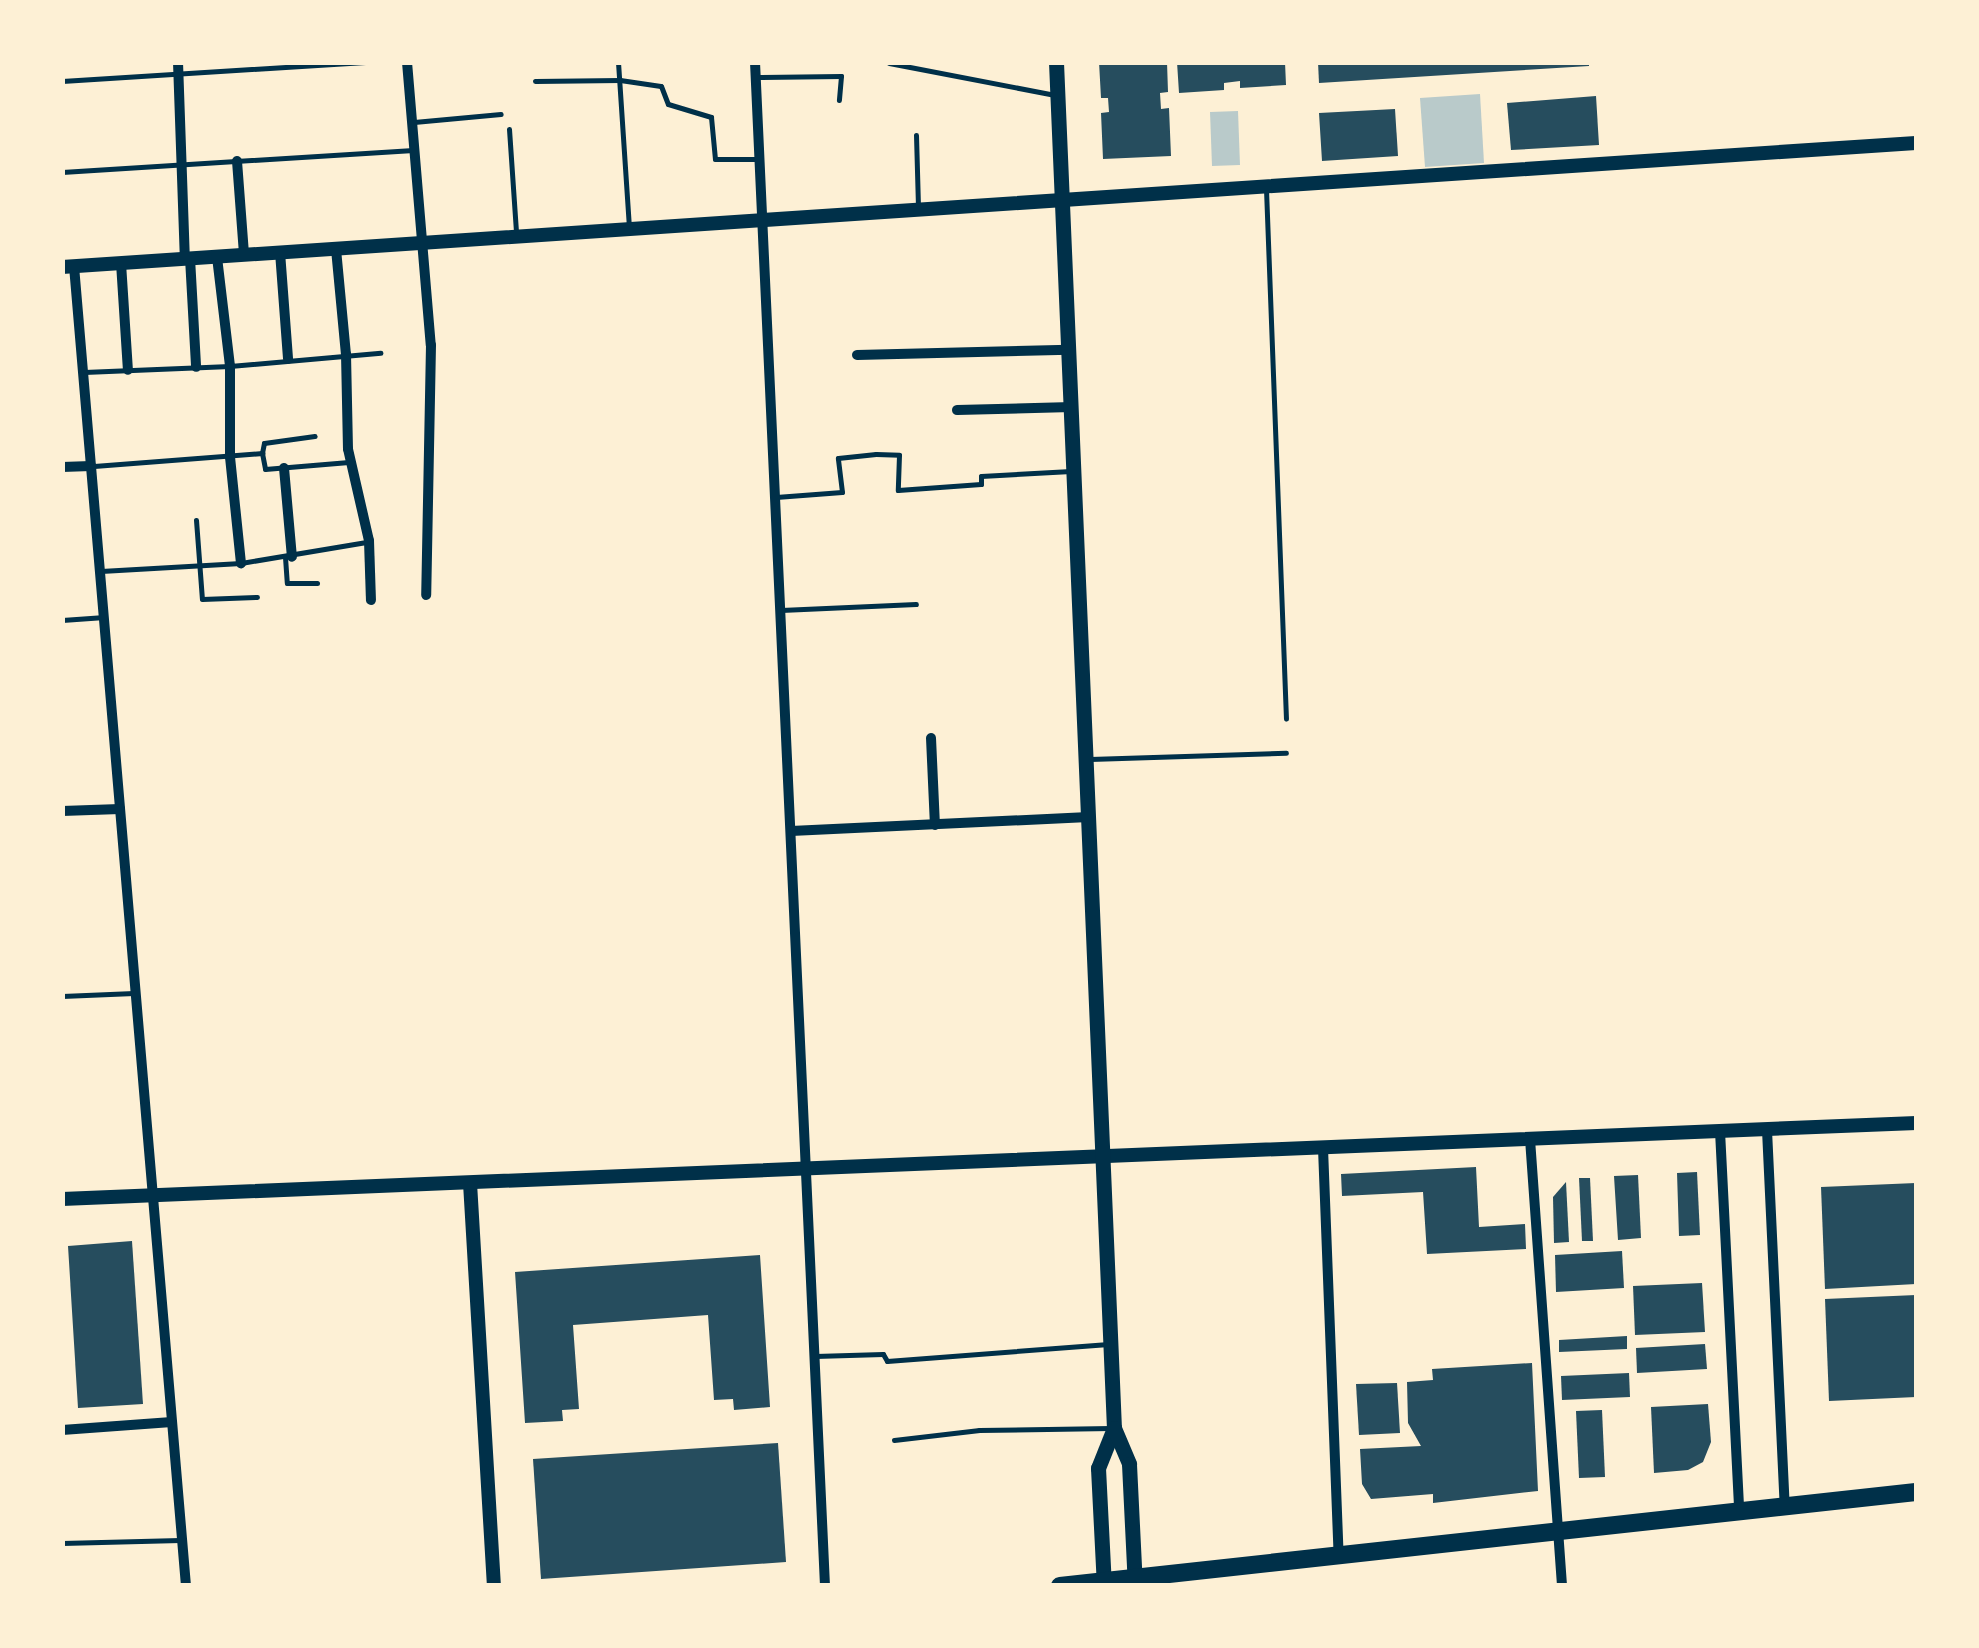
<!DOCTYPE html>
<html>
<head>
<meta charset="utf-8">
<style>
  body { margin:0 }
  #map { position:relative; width:1979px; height:1648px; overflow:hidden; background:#fdf0d5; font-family:Roboto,sans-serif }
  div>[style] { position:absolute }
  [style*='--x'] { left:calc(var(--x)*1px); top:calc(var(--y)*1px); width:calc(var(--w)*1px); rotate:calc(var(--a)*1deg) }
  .green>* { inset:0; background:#b9caca }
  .building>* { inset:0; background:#264d5e }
  .service>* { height:5px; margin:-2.5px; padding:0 2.5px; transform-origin:2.5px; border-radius:2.5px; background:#003049 }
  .minor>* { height:10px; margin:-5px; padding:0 5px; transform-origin:5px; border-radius:5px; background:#003049 }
  .tertiary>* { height:14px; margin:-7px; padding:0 7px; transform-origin:7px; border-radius:7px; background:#003049 }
  .secondary>* { height:15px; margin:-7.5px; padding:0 7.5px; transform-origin:7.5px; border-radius:7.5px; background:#003049 }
  .primary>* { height:18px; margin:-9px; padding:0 9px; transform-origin:9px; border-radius:9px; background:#003049 }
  span { translate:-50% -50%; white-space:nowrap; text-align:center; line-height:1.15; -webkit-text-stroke:8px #fdf0d5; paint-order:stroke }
  .frame { position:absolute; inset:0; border:65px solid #fdf0d5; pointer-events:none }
</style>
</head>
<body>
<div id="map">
  <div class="green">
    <i style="clip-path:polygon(1480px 94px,1484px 163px,1425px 167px,1420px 98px)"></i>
    <i style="clip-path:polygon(1238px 111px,1240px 165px,1212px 166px,1210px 112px)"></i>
  </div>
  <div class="building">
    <i style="clip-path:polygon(1099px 62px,1167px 62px,1168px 92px,1160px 93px,1161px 109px,1169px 108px,1171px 156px,1103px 159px,1101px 113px,1109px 112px,1108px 98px,1101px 98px)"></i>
    <i style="clip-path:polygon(1177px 62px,1285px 62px,1286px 85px,1240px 88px,1240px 81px,1224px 83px,1224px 90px,1179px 93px)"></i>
    <i style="clip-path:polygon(1318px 62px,1589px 62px,1589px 66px,1319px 83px)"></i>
    <i style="clip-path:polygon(1596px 96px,1599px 145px,1511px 150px,1507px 103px)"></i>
    <i style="clip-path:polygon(1395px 109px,1398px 156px,1322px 161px,1319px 113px)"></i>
    <i style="clip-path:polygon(1476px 1167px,1479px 1227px,1525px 1224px,1526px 1249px,1427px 1254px,1423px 1192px,1342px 1196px,1341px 1174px)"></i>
    <i style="clip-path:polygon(1697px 1172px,1700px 1235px,1679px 1236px,1677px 1173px)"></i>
    <i style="clip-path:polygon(1638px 1175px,1641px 1238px,1618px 1240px,1614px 1176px)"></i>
    <i style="clip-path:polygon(1579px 1178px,1590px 1178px,1593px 1241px,1582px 1241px)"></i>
    <i style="clip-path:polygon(1566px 1182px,1569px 1242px,1554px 1243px,1553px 1197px)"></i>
    <i style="clip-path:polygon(1916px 1183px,1916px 1284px,1825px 1289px,1821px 1187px)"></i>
    <i style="clip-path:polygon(132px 1241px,143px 1404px,78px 1408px,68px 1246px)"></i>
    <i style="clip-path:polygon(1622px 1251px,1624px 1288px,1556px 1292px,1555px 1255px)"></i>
    <i style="clip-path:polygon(760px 1255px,770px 1407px,734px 1410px,733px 1399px,714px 1400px,708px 1315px,573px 1325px,579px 1409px,562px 1410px,563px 1421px,525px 1423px,515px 1272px)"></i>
    <i style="clip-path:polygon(1702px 1283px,1705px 1332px,1635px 1335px,1633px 1286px)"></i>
    <i style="clip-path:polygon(1916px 1295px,1916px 1397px,1829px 1401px,1825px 1299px)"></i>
    <i style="clip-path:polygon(1627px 1336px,1627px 1349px,1559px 1352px,1559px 1340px)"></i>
    <i style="clip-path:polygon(1705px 1344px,1707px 1369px,1637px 1373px,1636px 1348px)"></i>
    <i style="clip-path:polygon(1532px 1363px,1538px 1491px,1433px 1503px,1433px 1494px,1371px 1499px,1362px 1484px,1360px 1449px,1421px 1446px,1408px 1423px,1407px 1382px,1433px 1380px,1432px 1369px)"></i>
    <i style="clip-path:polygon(1629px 1373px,1630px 1397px,1562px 1400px,1561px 1376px)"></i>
    <i style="clip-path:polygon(1397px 1383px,1400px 1433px,1359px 1435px,1356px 1384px)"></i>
    <i style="clip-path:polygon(1708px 1404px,1711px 1442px,1703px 1462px,1688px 1470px,1654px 1473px,1651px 1407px)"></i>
    <i style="clip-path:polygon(1602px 1410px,1605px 1477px,1579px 1478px,1576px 1411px)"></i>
    <i style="clip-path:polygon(778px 1443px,786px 1562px,541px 1579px,533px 1459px)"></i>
  </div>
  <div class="service">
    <i style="--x:618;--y:62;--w:164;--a:86.2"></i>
    <i style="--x:889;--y:63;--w:169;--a:10.9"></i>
    <i style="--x:759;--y:77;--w:82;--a:-0.7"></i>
    <i style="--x:841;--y:76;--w:24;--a:95"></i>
    <i style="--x:62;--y:81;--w:304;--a:-3.6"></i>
    <i style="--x:535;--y:81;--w:85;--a:-0.7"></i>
    <i style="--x:620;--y:80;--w:41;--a:8.3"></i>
    <i style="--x:661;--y:86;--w:19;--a:69"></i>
    <i style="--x:668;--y:104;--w:45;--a:16.8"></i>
    <i style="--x:711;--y:117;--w:42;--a:84.6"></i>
    <i style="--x:715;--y:159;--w:42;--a:0"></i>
    <i style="--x:414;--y:122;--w:87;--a:-5.3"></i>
    <i style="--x:509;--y:129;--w:104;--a:86.1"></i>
    <i style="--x:916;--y:135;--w:71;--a:88.4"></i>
    <i style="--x:62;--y:172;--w:352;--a:-3.6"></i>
    <i style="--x:1266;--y:189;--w:530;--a:87.84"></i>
    <i style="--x:84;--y:372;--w:146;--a:-2.4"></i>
    <i style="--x:230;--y:366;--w:151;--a:-5"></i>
    <i style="--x:262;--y:453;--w:16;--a:79"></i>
    <i style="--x:265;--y:469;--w:84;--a:-4.8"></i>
    <i style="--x:262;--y:453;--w:10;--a:-79"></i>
    <i style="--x:264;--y:443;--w:51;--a:-7.8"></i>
    <i style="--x:94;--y:466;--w:169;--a:-4.4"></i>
    <i style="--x:776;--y:497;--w:66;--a:-4.3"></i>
    <i style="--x:842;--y:492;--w:34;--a:-97"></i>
    <i style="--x:838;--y:458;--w:38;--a:-6"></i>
    <i style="--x:876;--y:454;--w:23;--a:2"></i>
    <i style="--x:899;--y:455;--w:35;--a:92"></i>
    <i style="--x:898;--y:490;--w:83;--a:-4.1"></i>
    <i style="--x:981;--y:484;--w:8;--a:-90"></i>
    <i style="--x:981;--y:476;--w:90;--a:-3.2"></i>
    <i style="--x:196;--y:520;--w:79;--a:85.7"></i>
    <i style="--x:202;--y:599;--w:55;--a:-2.1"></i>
    <i style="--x:285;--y:557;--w:26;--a:86"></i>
    <i style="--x:287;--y:583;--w:30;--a:0"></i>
    <i style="--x:101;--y:571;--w:140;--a:-3.3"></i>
    <i style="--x:241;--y:563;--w:127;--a:-9.5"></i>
    <i style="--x:781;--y:610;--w:135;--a:-2.5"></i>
    <i style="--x:62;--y:620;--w:39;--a:-4"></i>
    <i style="--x:1090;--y:759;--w:196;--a:-1.8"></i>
    <i style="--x:62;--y:996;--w:72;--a:-2.4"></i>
    <i style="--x:815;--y:1356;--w:68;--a:-1.7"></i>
    <i style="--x:883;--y:1354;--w:8;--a:60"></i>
    <i style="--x:887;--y:1361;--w:222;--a:-4.4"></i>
    <i style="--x:894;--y:1440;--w:86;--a:-6.7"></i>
    <i style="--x:979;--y:1430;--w:132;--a:-0.9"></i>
    <i style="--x:62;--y:1543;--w:118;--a:-1.5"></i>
  </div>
  <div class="minor">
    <i style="--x:178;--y:62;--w:197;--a:88"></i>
    <i style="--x:407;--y:62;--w:284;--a:85.2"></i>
    <i style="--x:431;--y:345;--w:250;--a:91.1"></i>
    <i style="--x:755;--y:62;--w:1526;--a:87.37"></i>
    <i style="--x:237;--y:161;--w:94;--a:85.7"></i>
    <i style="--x:336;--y:249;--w:105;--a:84.6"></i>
    <i style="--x:346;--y:354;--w:95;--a:88.8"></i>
    <i style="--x:348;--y:449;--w:94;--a:77.1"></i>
    <i style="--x:369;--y:541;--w:59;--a:88.1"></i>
    <i style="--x:280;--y:252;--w:107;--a:85.7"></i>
    <i style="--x:217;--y:257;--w:110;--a:83.2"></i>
    <i style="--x:230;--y:366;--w:91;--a:90"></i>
    <i style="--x:230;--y:457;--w:107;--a:84.1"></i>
    <i style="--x:190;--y:258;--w:109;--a:86.8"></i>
    <i style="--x:121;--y:263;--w:107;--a:86.3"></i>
    <i style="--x:74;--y:266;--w:1325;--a:85.15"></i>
    <i style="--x:857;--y:355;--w:212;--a:-1.4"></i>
    <i style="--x:957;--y:410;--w:115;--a:-1.5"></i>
    <i style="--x:62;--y:467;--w:29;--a:-2"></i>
    <i style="--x:284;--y:468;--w:89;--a:84.9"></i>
    <i style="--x:931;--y:738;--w:87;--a:87.4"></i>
    <i style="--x:62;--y:811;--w:58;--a:-2"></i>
    <i style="--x:791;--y:831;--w:298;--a:-2.7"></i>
    <i style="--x:1767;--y:1130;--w:376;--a:87.3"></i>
    <i style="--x:1720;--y:1131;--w:380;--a:87.1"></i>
    <i style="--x:1530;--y:1139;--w:448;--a:85.9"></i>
    <i style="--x:1323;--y:1148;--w:408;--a:87.8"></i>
    <i style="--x:62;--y:1430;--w:110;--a:-4.2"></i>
  </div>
  <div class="tertiary">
    <i style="--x:62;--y:267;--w:1858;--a:-3.83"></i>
    <i style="--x:470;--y:1183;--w:404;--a:86.6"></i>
    <i style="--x:62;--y:1199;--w:1856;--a:-2.35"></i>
  </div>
  <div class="secondary">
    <i style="--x:1056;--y:62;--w:1367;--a:87.57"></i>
    <i style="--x:1114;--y:1428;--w:43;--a:111.8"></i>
    <i style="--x:1098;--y:1468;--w:118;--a:87.1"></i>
    <i style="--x:1114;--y:1428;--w:39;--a:67"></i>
    <i style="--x:1129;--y:1464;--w:122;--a:87.2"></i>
  </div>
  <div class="primary">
    <i style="--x:1060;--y:1586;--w:861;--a:-6.27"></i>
  </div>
  <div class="frame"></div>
</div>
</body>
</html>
